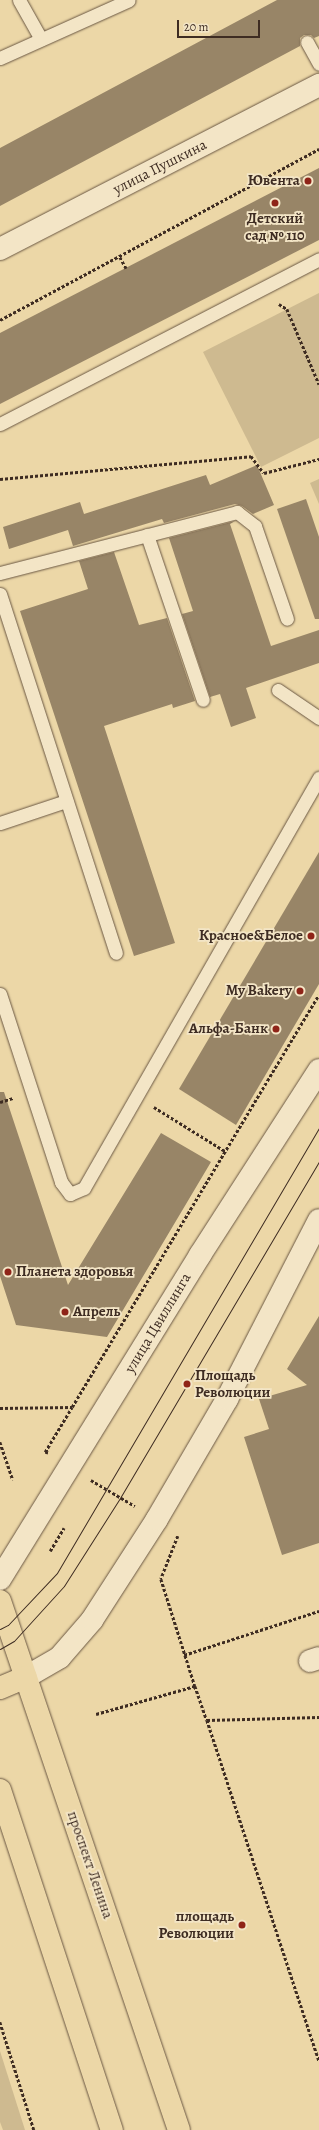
<!DOCTYPE html>
<html>
<head>
<meta charset="utf-8">
<style>
  body { margin:0 }
  #map { position:relative; width:319px; height:2130px; overflow:hidden; background:#ecd7a7; font-family:Alegreya,serif }
  div>[style] { position:absolute }
  [style*='--x'] { left:calc(var(--x)*1px); top:calc(var(--y)*1px); width:calc(var(--w)*1px); rotate:calc(var(--a)*1deg) }
  .green>* { inset:0; background:#ceba90 }
  .building>* { inset:0; background:#988567 }
  .path>* { height:2.5px; margin-top:-1.25px; transform-origin:0; background:repeating-linear-gradient(90deg,#3e2c22 0 3px,transparent 0 5px) }
  .roads { filter:drop-shadow(0 0 1px #6a5743) drop-shadow(0 0 1px #6a5743) }
  .lane>* { height:13px; margin:-6.5px; padding:0 6.5px; transform-origin:6.5px; border-radius:6.5px; background:#f3e5c6 }
  .street>* { height:22px; margin:-11px; padding:0 11px; transform-origin:11px; border-radius:11px; background:#f3e5c6 }
  .secondary>* { height:22px; margin:-11px; padding:0 11px; transform-origin:11px; border-radius:11px; background:#f3e5c6 }
  .primary>* { height:22px; margin:-11px; padding:0 11px; transform-origin:11px; border-radius:11px; background:#ecd7a7 }
  .tram>* { height:1px; margin:-0.5px; padding:0 0.5px; transform-origin:0.5px; border-radius:0.5px; background:#3e2c22 }
  .dots>* { width:11px; height:11px; translate:-50% -50%; box-sizing:border-box; border:2px solid #f3e5c6; border-radius:50% }
  span { translate:-50% -50%; white-space:nowrap; text-align:center; line-height:1.15; -webkit-text-stroke:3.5px #f3e5c6; paint-order:stroke }
  .street-label { font-size:15px; color:#3e2c22 }
  .poi-label { font-size:15px; color:#3e2c22; font-weight:700 }
  .right { translate:-100% -50%; text-align:right }
  .left { translate:0 -50%; text-align:left }
  .scale { position:absolute; left:177px; top:20px; width:83px; height:18px; box-sizing:border-box; border:2px solid #3e2c22; border-top:0; padding-left:5px; font-size:12px; line-height:14px; white-space:nowrap; color:#3e2c22; -webkit-text-stroke:3px #f3e5c6; paint-order:stroke }
</style>
</head>
<body>
<div id="map">
  <div class="green">
    <i style="clip-path:polygon(319px 293px,319px 438px,261px 467px,203px 352px)"></i>
    <i style="clip-path:polygon(319px 479px,319px 504px,310px 483px)"></i>
    <i style="clip-path:polygon(0 2051px,25px 2130px,3px 2130px,0 2122px)"></i>
  </div>
  <div class="building">
    <i style="clip-path:polygon(277px 0,319px 0,319px 36px,314px 38px,311px 35px,304px 35px,300px 38px,300px 46px,0 206px,0 148px)"></i>
    <i style="clip-path:polygon(319px 168px,319px 240px,0 404px,0 333px)"></i>
    <i style="clip-path:polygon(257px 465px,274px 505px,253px 514px,242px 506px,235px 504px,164px 523px,162px 519px,73px 546px,68px 530px,9px 549px,3px 527px,80px 502px,84px 514px,206px 475px,210px 485px)"></i>
    <i style="clip-path:polygon(306px 499px,319px 537px,319px 619px,315px 619px,277px 509px)"></i>
    <i style="clip-path:polygon(235px 521px,230px 524px,271px 646px,319px 630px,319px 663px,246px 688px,256px 718px,231px 727px,220px 694px,210px 697px,182px 614px,193px 611px,169px 538px)"></i>
    <i style="clip-path:polygon(114px 552px,139px 625px,167px 618px,195px 701px,173px 708px,172px 704px,104px 726px,175px 943px,134px 956px,20px 611px,88px 589px,79px 561px)"></i>
    <i style="clip-path:polygon(319px 852px,319px 984px,236px 1125px,179px 1089px)"></i>
    <i style="clip-path:polygon(0 1092px,4px 1092px,68px 1285px,161px 1133px,211px 1162px,107px 1337px,16px 1325px,0 1276px)"></i>
    <i style="clip-path:polygon(319px 1316px,319px 1543px,282px 1555px,244px 1437px,269px 1429px,259px 1399px,307px 1385px,287px 1369px)"></i>
  </div>
  <div class="path">
    <i style="--x:120;--y:257;--w:13;--a:61"></i>
    <i style="--x:279;--y:304;--w:9;--a:32"></i>
    <i style="--x:287;--y:309;--w:82;--a:66.9"></i>
    <i style="--x:0;--y:320;--w:362;--a:-28.2"></i>
    <i style="--x:0;--y:479;--w:252;--a:-5.2"></i>
    <i style="--x:251;--y:456;--w:21;--a:53"></i>
    <i style="--x:264;--y:473;--w:57;--a:-14.3"></i>
    <i style="--x:0;--y:1102;--w:14;--a:-17"></i>
    <i style="--x:154;--y:1107;--w:84;--a:31.8"></i>
    <i style="--x:0;--y:1408;--w:72;--a:-0.8"></i>
    <i style="--x:72;--y:1407;--w:480;--a:-59.1"></i>
    <i style="--x:0;--y:1442;--w:40;--a:71.1"></i>
    <i style="--x:48;--y:1453;--w:3;--a:-162"></i>
    <i style="--x:45;--y:1452;--w:52;--a:-59"></i>
    <i style="--x:91;--y:1480;--w:51;--a:30.6"></i>
    <i style="--x:178;--y:1536;--w:46;--a:111.6"></i>
    <i style="--x:161;--y:1579;--w:112;--a:72.4"></i>
    <i style="--x:50;--y:1551;--w:27;--a:-59"></i>
    <i style="--x:184;--y:1655;--w:142;--a:-18.1"></i>
    <i style="--x:96;--y:1714;--w:103;--a:-15.8"></i>
    <i style="--x:195;--y:1686;--w:36;--a:71"></i>
    <i style="--x:207;--y:1720;--w:112;--a:-1.5"></i>
    <i style="--x:207;--y:1720;--w:359;--a:71.8"></i>
    <i style="--x:0;--y:2022;--w:113;--a:72.5"></i>
  </div>
  <div class="roads">
    <div class="lane">
      <i style="--x:19;--y:0;--w:45;--a:60.6"></i>
      <i style="--x:307;--y:42;--w:25;--a:61"></i>
      <i style="--x:0;--y:58;--w:141;--a:-24.2"></i>
      <i style="--x:0;--y:424;--w:359;--a:-27.3"></i>
      <i style="--x:147;--y:535;--w:174;--a:71.3"></i>
      <i style="--x:0;--y:573;--w:245;--a:-14.4"></i>
      <i style="--x:237;--y:512;--w:23;--a:38"></i>
      <i style="--x:255;--y:526;--w:98;--a:71"></i>
      <i style="--x:0;--y:594;--w:377;--a:72.1"></i>
      <i style="--x:278;--y:690;--w:50;--a:34.3"></i>
      <i style="--x:0;--y:823;--w:70;--a:-18.4"></i>
      <i style="--x:0;--y:994;--w:198;--a:72"></i>
      <i style="--x:61;--y:1182;--w:15;--a:53"></i>
      <i style="--x:70;--y:1194;--w:15;--a:-23"></i>
      <i style="--x:84;--y:1188;--w:473;--a:-60.2"></i>
    </div>
    <div class="street">
      <i style="--x:0;--y:249;--w:359;--a:-27.2"></i>
      <i style="--x:310;--y:1661;--w:9;--a:-18"></i>
    </div>
    <div class="secondary">
      <i style="--x:0;--y:1579;--w:381;--a:-58.3"></i>
      <i style="--x:200;--y:1255;--w:220;--a:-57.2"></i>
      <i style="--x:26;--y:1677;--w:39;--a:-30"></i>
      <i style="--x:60;--y:1657;--w:49;--a:-49.1"></i>
      <i style="--x:92;--y:1620;--w:120;--a:-57.2"></i>
      <i style="--x:157;--y:1519;--w:139;--a:-59.7"></i>
      <i style="--x:227;--y:1399;--w:201;--a:-62.8"></i>
    </div>
    <div class="primary">
      <i style="--x:0;--y:1601;--w:558;--a:71.31"></i>
      <i style="--x:0;--y:1688;--w:28;--a:-23"></i>
      <i style="--x:0;--y:1790;--w:358;--a:71.8"></i>
    </div>
  </div>
  <div class="tram">
    <i style="--x:0;--y:1629;--w:9;--a:-27"></i>
    <i style="--x:8;--y:1625;--w:71;--a:-46.7"></i>
    <i style="--x:57;--y:1573;--w:516;--a:-59.51"></i>
    <i style="--x:0;--y:1649;--w:16;--a:-30"></i>
    <i style="--x:14;--y:1641;--w:74;--a:-47.7"></i>
    <i style="--x:64;--y:1586;--w:104;--a:-57.5"></i>
    <i style="--x:120;--y:1498;--w:391;--a:-59.4"></i>
  </div>
  <div class="dots">
    <i style="left:308px;top:181px;background:#8f2418"></i>
    <i style="left:275px;top:203px;background:#8f2418"></i>
    <i style="left:311px;top:936px;background:#8f2418"></i>
    <i style="left:300px;top:991px;background:#8f2418"></i>
    <i style="left:276px;top:1029px;background:#8f2418"></i>
    <i style="left:8px;top:1272px;background:#8f2418"></i>
    <i style="left:65px;top:1312px;background:#8f2418"></i>
    <i style="left:187px;top:1384px;background:#8f2418"></i>
    <i style="left:242px;top:1925px;background:#8f2418"></i>
  </div>
  <div class="street-label">
    <span style="left:160px;top:167px;rotate:-27deg">улица Пушкина</span>
    <span style="left:158px;top:1323px;rotate:-59deg">улица Цвиллинга</span>
    <span style="left:90px;top:1865px;rotate:71deg">проспект Ленина</span>
  </div>
  <div class="poi-label">
    <span class="right" style="left:300px;top:181px">Ювента</span>
    <span style="left:275px;top:227px">Детский<br>сад № 110</span>
    <span class="right" style="left:303px;top:936px">Красное&amp;Белое</span>
    <span class="right" style="left:292px;top:991px">My Bakery</span>
    <span class="right" style="left:268px;top:1029px">Альфа-Банк</span>
    <span class="left" style="left:16px;top:1272px">Планета здоровья</span>
    <span class="left" style="left:73px;top:1312px">Апрель</span>
    <span class="left" style="left:195px;top:1384px">Площадь<br>Революции</span>
    <span class="right" style="left:234px;top:1925px">площадь<br>Революции</span>
  </div>
  <div class="scale">20 m</div>
</div>
</body>
</html>
